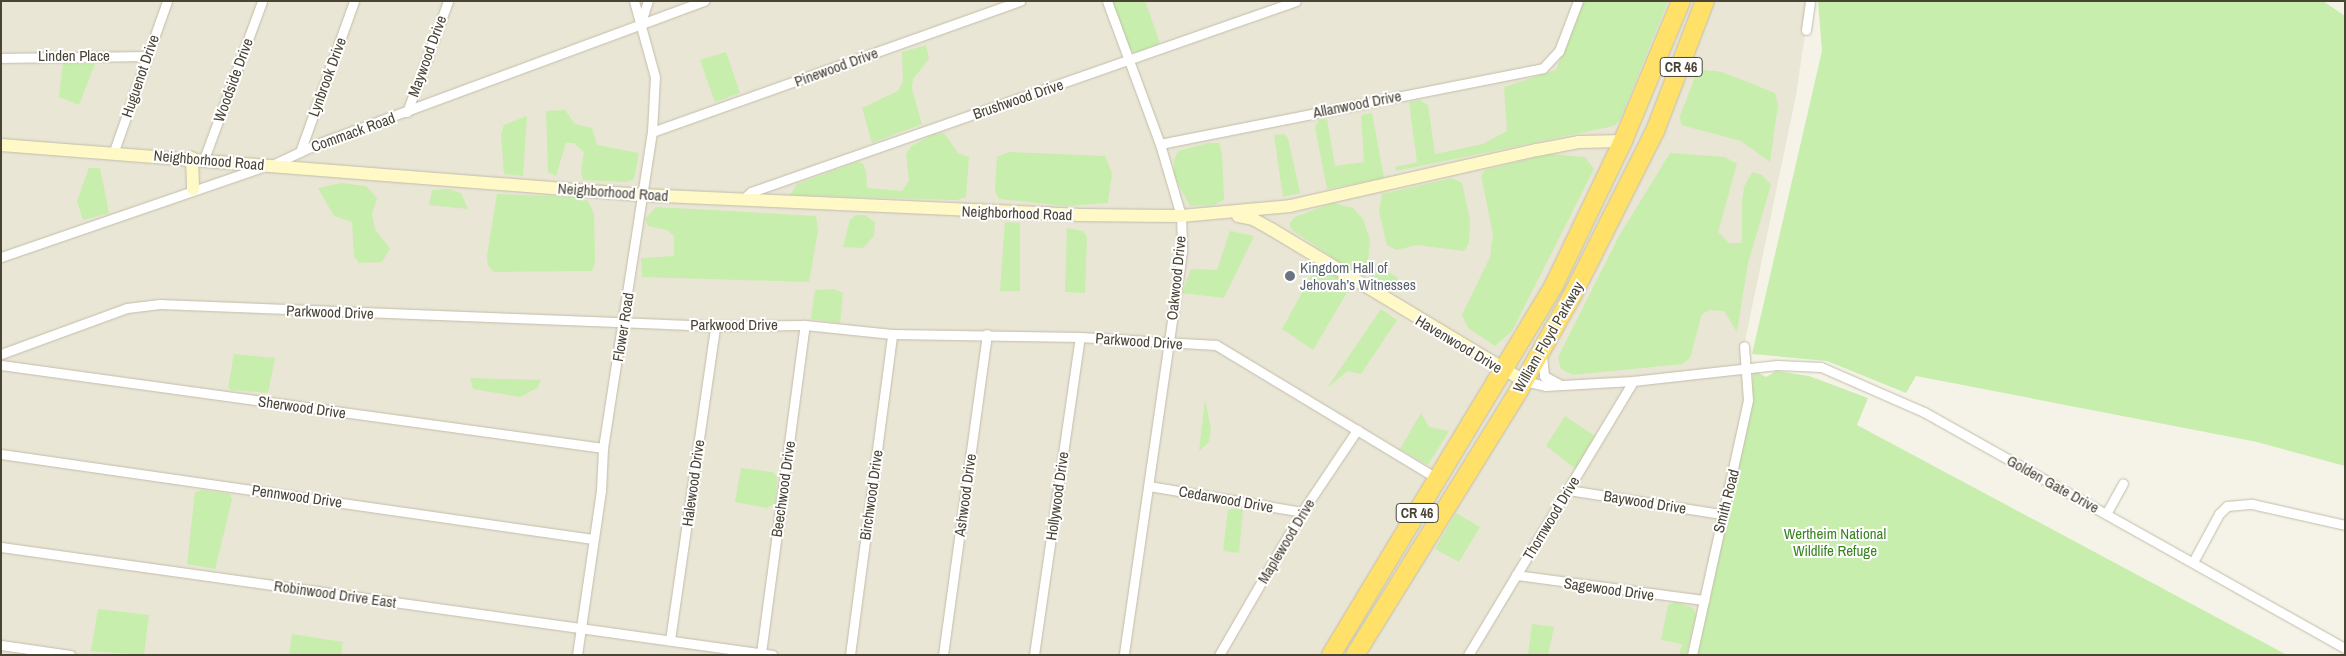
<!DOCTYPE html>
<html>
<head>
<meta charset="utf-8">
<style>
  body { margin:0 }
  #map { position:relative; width:2346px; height:656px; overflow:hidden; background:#f5f3e7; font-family:"Archivo Narrow",sans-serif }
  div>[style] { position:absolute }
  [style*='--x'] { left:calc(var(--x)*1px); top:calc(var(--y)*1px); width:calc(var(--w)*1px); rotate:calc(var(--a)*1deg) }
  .residential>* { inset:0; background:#eae6d5 }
  .green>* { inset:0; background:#c7eeac }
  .roads { filter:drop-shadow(0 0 1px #c2bda9) drop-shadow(0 0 1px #c2bda9) }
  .street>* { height:9px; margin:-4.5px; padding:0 4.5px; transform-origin:4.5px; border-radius:4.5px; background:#fff }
  .secondary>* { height:12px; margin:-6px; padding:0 6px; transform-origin:6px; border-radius:6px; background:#fff9c8 }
  .highway>* { height:18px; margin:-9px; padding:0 9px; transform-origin:9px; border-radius:9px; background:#ffe169 }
  .dots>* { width:14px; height:14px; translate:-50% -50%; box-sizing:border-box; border:2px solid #fff; border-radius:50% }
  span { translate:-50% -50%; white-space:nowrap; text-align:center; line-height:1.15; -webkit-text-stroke:4px #fff; paint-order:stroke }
  .shield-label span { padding:1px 4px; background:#fff; border:1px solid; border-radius:4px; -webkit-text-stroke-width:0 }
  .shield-label { font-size:14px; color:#4a4435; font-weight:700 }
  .street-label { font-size:15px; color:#4a4435 }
  .worship-label { font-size:15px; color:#5b616d }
  .left { translate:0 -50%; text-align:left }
  .park-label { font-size:15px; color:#398321 }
  .frame { position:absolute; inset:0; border:2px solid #4a4435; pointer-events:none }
</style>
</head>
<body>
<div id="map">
  <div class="residential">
    <i style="clip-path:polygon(1px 1px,1810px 1px,1796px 95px,1744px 346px,1748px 400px,1692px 655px,1px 655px)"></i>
  </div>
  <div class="green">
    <i style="clip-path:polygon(1112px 1px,1145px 1px,1160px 43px,1137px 53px,1130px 50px)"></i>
    <i style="clip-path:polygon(1584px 1px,1668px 1px,1620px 120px,1614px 126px,1396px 171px,1395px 167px,1417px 162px,1409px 102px,1420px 100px,1428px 105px,1435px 154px,1483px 144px,1507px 131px,1504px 87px,1556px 70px)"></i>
    <i style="clip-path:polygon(1818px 1px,2323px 1px,2345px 16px,2345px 466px,2257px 442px,1916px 376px,1906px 393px,1827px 361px,1752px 354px,1822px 51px)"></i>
    <i style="clip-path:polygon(926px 45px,929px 59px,913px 79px,912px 89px,922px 124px,872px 143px,862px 108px,898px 91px,903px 81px,902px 52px)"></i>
    <i style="clip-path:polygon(726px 52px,740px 93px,715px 102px,700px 60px)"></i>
    <i style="clip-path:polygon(63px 63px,95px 64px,79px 105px,59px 97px)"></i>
    <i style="clip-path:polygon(1704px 70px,1722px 72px,1775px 93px,1778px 105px,1770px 162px,1741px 141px,1681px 125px,1680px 116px,1695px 77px)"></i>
    <i style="clip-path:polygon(565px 110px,575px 124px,592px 128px,597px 145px,639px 153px,634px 179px,626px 182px,583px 180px,581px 172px,584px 152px,574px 143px,566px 143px,556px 176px,548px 172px,546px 111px)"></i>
    <i style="clip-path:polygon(1372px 113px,1384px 178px,1327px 189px,1315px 127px,1319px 120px,1327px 119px,1335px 166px,1364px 162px,1361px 115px)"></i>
    <i style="clip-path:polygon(527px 116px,523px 176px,504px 174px,501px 134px,504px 125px)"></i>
    <i style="clip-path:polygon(944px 133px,958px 153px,969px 157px,966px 197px,957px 200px,790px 195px,797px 184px,857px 162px,863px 163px,866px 171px,867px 188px,902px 191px,909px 181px,906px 155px,911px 146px,934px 134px)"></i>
    <i style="clip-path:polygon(1284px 134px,1288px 138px,1300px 193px,1283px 197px,1274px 135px)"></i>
    <i style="clip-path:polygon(1208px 143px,1219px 143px,1222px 153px,1224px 200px,1214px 205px,1190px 206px,1174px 176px,1174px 160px,1178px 151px)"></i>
    <i style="clip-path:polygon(1009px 152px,1105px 156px,1112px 173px,1108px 203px,1066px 206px,999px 199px,995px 191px,997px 157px)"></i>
    <i style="clip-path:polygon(1670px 153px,1725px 157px,1737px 164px,1718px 232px,1729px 243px,1742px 243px,1742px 201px,1744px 187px,1752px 172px,1762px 175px,1771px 185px,1748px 263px,1737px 332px,1724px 311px,1710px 310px,1702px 314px,1690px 358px,1682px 364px,1573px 375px,1561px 369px,1558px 357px,1619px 236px)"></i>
    <i style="clip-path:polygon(1549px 154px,1585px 157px,1594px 169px,1512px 331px,1495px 346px,1468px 328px,1462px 315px,1490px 257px,1493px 234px,1481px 176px,1485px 170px)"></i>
    <i style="clip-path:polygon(89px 168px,100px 168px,109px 213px,83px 220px,77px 201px)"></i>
    <i style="clip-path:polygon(1452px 178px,1462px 183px,1470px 220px,1469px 243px,1464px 251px,1417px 245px,1396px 250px,1387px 245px,1379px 211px,1382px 194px)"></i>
    <i style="clip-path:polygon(341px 183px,366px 186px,377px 198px,372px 214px,375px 229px,390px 249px,382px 262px,359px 263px,354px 256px,352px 222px,334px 216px,318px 188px)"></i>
    <i style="clip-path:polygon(449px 189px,461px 193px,468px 209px,429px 205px,432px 190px)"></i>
    <i style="clip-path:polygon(497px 194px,576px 197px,588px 201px,594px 214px,595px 262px,592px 271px,494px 272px,488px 266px,487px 256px)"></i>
    <i style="clip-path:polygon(1333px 203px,1353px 208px,1363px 219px,1370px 240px,1368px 260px,1397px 277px,1399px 289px,1392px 292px,1373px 281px,1366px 267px,1360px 273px,1347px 267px,1292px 230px,1289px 224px,1295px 217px)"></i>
    <i style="clip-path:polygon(656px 207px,816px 216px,818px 231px,809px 282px,642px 277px,641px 258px,674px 256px,674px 236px,667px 230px,648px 226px,645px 219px)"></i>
    <i style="clip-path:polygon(856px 215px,865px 215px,875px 222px,874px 236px,863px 248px,843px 247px,850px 220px)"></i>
    <i style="clip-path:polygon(1005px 222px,1020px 223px,1020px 291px,1000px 291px)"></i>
    <i style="clip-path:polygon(1067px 228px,1083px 231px,1087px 237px,1085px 293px,1065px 292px)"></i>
    <i style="clip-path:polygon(1230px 231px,1254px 236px,1224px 298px,1182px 293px,1191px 269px,1217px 270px)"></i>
    <i style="clip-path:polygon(1317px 265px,1352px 284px,1313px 350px,1282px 329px)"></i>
    <i style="clip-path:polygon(834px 289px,843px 293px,840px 323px,811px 319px,815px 290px)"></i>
    <i style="clip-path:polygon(1381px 309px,1397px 320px,1361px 374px,1347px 371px,1327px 388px)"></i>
    <i style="clip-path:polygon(234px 354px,275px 358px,268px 393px,231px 390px,228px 387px)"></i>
    <i style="clip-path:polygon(1753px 370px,1766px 377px,1776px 371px,1809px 376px,1868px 398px,1857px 425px,2287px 655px,1692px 655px,1752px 391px)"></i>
    <i style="clip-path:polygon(470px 378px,541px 380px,537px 388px,520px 397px,473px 389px)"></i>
    <i style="clip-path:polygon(1205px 399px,1211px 429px,1209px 442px,1199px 451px)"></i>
    <i style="clip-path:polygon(1421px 413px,1429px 427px,1449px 431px,1428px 465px,1400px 449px)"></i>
    <i style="clip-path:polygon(1565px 416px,1595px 436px,1576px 469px,1546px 446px)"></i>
    <i style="clip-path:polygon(741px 468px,773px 472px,777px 477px,776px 504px,766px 508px,735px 502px)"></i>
    <i style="clip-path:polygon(202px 490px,230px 494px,232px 500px,215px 569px,187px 564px,195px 492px)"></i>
    <i style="clip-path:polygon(1237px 508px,1243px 510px,1239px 553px,1223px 551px,1228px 510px)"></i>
    <i style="clip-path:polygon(1456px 513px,1480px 527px,1459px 562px,1435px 549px)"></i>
    <i style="clip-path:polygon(1676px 602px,1693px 608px,1696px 616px,1686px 655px,1679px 655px,1682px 644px,1661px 640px,1668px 605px)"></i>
    <i style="clip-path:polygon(98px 609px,149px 615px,144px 655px,91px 651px)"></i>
    <i style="clip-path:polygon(1532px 624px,1554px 627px,1548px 655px,1528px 655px)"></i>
    <i style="clip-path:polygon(292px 634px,343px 642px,341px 655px,289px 655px)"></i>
  </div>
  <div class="roads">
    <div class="street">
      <i style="--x:1107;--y:1;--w:153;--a:69.7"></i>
      <i style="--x:1160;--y:144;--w:75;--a:73.7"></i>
      <i style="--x:1181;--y:216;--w:35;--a:88"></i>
      <i style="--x:1182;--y:251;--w:408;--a:98.2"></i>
      <i style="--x:641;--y:22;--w:22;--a:-72"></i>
      <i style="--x:1806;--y:30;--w:29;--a:-82"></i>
      <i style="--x:1;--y:58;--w:146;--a:-0.8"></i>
      <i style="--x:407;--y:112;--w:118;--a:-69.7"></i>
      <i style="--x:652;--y:132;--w:391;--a:-19.6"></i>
      <i style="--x:1160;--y:144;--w:390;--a:-11.2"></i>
      <i style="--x:1543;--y:68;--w:23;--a:-47"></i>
      <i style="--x:1559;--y:51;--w:53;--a:-69.2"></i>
      <i style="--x:114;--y:151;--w:159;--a:-70.5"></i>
      <i style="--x:300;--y:152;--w:160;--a:-70.3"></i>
      <i style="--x:204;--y:159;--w:168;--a:-69.8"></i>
      <i style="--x:272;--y:165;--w:50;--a:-25"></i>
      <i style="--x:317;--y:144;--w:413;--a:-20.3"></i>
      <i style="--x:742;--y:200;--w:12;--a:-42"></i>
      <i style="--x:751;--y:192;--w:577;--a:-19.31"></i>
      <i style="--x:1;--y:257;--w:273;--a:-19"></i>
      <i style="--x:1;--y:354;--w:134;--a:-20.1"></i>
      <i style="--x:127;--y:308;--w:33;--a:-7"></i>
      <i style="--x:160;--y:304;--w:555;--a:2.27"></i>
      <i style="--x:715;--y:326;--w:90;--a:-0.6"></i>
      <i style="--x:805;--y:325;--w:87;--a:5.9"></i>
      <i style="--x:892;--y:334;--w:188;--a:0.9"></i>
      <i style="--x:1080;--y:337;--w:136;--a:3.4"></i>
      <i style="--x:1216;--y:345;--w:259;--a:31.1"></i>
      <i style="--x:1542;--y:356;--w:20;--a:84"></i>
      <i style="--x:1544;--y:376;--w:17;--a:28"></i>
      <i style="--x:1;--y:365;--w:608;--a:7.85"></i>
      <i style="--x:1524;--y:381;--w:22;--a:13"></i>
      <i style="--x:1545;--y:386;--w:88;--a:-3.3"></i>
      <i style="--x:1633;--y:381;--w:145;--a:-6.3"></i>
      <i style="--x:1777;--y:365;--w:44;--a:2.6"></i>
      <i style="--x:1821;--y:367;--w:112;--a:23.6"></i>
      <i style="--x:1924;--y:412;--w:483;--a:29.3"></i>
      <i style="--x:1;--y:454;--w:598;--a:8.17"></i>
      <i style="--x:1149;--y:486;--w:155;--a:9.6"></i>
      <i style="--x:1568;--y:490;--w:156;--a:8.9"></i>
      <i style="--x:2106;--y:514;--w:35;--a:-61"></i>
      <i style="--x:1;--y:547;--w:779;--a:7.97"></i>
      <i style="--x:2193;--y:562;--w:55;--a:-61.6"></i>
      <i style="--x:2219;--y:514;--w:11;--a:-45"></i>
      <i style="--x:2227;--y:506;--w:25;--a:-5"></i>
      <i style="--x:2252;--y:504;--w:95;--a:12.7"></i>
      <i style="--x:1516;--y:575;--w:190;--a:7.6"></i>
      <i style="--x:670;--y:640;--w:317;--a:-81.8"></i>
      <i style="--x:1;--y:645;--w:70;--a:8.2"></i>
      <i style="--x:761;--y:653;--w:331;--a:-82.4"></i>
      <i style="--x:577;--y:655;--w:166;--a:-81.7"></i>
      <i style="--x:601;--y:491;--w:43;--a:-87.3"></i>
      <i style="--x:603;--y:448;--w:320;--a:-81.2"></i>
      <i style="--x:652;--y:132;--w:55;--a:-86.9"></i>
      <i style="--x:655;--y:77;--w:79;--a:-105.4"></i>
      <i style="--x:850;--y:655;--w:324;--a:-82.5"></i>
      <i style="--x:943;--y:655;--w:324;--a:-82.2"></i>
      <i style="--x:1034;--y:655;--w:321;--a:-81.8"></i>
      <i style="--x:1219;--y:655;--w:165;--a:-59.9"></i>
      <i style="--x:1302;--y:512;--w:99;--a:-56.1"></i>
      <i style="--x:1468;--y:655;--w:320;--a:-58.9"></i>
      <i style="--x:1692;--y:655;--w:261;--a:-77.6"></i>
      <i style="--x:1748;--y:400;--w:54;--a:-94.2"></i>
    </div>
    <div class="secondary">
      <i style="--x:1;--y:145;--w:642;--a:4.47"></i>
      <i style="--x:641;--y:195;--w:437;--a:2.6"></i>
      <i style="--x:1078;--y:215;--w:103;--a:0.6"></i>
      <i style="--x:1181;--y:216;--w:109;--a:-5.2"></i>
      <i style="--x:1290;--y:206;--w:253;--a:-12.8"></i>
      <i style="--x:1537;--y:150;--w:43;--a:-10.8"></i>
      <i style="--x:1579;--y:142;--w:44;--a:-1.3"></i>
      <i style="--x:192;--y:158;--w:31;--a:88"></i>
      <i style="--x:1238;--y:216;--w:15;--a:11"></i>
      <i style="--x:1253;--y:219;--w:21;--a:29"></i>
      <i style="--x:1271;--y:229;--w:295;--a:31"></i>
    </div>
    <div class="highway">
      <i style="--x:1331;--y:655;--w:434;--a:-58.9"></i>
      <i style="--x:1555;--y:283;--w:157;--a:-64.4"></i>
      <i style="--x:1623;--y:141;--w:152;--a:-67.5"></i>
      <i style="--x:1355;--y:655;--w:312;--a:-58.2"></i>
      <i style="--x:1519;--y:390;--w:110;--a:-60.6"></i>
      <i style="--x:1573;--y:294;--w:182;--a:-63.3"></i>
      <i style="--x:1655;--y:131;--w:139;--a:-69"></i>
    </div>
  </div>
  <div class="dots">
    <i style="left:1290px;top:276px;background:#6b7280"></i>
  </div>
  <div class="shield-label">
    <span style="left:1681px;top:67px">CR 46</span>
    <span style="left:1417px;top:513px">CR 46</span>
  </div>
  <div class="street-label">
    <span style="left:74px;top:56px">Linden Place</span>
    <span style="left:427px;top:56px;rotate:-70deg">Maywood Drive</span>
    <span style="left:836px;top:67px;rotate:-20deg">Pinewood Drive</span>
    <span style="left:140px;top:76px;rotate:-71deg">Huguenot Drive</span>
    <span style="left:327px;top:77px;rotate:-70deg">Lynbrook Drive</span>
    <span style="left:233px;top:80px;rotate:-70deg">Woodside Drive</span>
    <span style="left:1018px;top:99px;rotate:-19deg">Brushwood Drive</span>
    <span style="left:1357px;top:104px;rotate:-11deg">Allanwood Drive</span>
    <span style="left:353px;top:132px;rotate:-20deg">Commack Road</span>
    <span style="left:209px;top:160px;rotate:5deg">Neighborhood Road</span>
    <span style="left:613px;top:192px;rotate:4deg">Neighborhood Road</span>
    <span style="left:1017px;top:213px;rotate:2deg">Neighborhood Road</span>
    <span style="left:1176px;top:278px;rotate:-84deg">Oakwood Drive</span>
    <span style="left:330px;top:312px;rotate:2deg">Parkwood Drive</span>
    <span style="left:734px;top:325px">Parkwood Drive</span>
    <span style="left:623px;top:327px;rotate:-81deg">Flower Road</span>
    <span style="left:1548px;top:337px;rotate:-60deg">William Floyd Parkway</span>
    <span style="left:1139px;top:341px;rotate:4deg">Parkwood Drive</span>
    <span style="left:1459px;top:344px;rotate:31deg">Havenwood Drive</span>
    <span style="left:302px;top:407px;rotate:8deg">Sherwood Drive</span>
    <span style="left:693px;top:483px;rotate:-82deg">Halewood Drive</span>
    <span style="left:2053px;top:484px;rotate:29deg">Golden Gate Drive</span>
    <span style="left:783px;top:489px;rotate:-82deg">Beechwood Drive</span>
    <span style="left:871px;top:495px;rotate:-82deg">Birchwood Drive</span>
    <span style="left:965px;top:495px;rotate:-82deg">Ashwood Drive</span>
    <span style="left:297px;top:496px;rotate:8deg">Pennwood Drive</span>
    <span style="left:1057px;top:496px;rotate:-82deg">Hollywood Drive</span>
    <span style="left:1226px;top:499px;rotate:10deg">Cedarwood Drive</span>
    <span style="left:1726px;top:501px;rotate:-76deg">Smith Road</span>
    <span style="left:1645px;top:502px;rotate:9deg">Baywood Drive</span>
    <span style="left:1551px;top:518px;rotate:-59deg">Thornwood Drive</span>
    <span style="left:1286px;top:541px;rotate:-59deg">Maplewood Drive</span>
    <span style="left:1609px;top:589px;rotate:8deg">Sagewood Drive</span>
    <span style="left:335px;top:594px;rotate:8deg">Robinwood Drive East</span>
  </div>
  <div class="worship-label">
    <span class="left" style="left:1300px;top:276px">Kingdom Hall of<br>Jehovah’s Witnesses</span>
  </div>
  <div class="park-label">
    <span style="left:1835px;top:542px">Wertheim National<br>Wildlife Refuge</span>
  </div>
  <div class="frame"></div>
</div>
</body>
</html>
